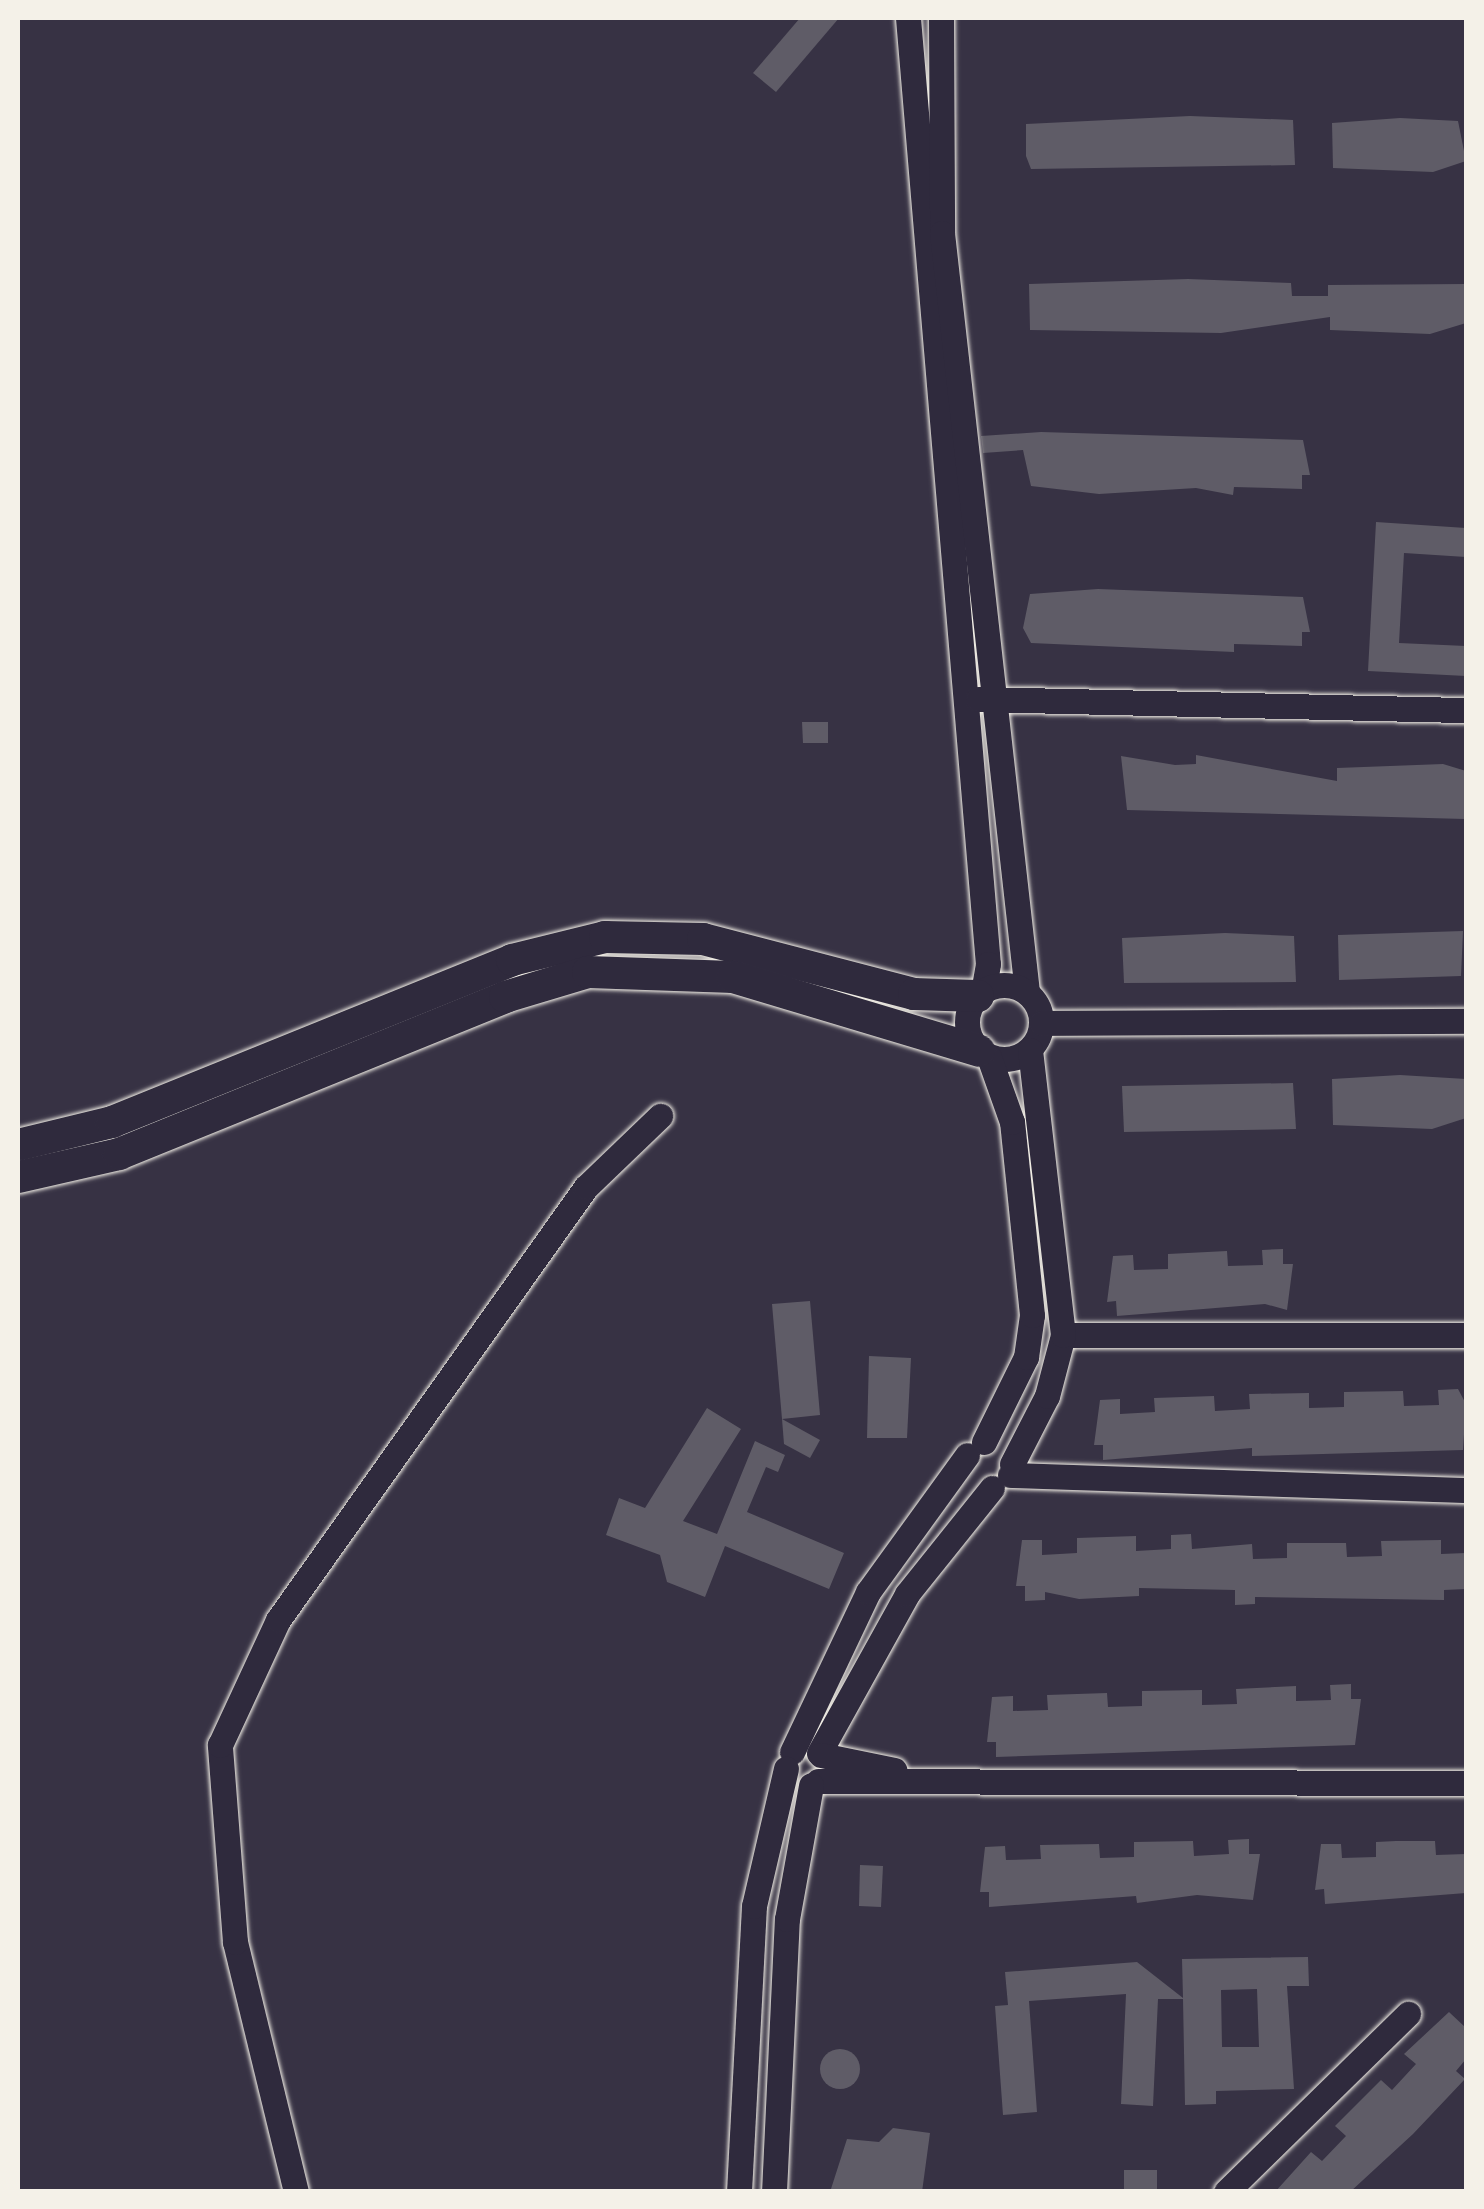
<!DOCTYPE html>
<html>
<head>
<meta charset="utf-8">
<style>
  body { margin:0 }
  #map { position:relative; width:1484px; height:2209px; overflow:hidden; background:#373244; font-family:"Architects Daughter",sans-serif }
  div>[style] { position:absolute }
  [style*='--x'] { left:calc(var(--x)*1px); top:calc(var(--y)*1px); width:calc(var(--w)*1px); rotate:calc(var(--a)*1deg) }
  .building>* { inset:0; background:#5f5c67 }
  .round { border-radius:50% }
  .roads { filter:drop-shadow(0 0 2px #f4f1e8) drop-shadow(0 0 2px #f4f1e8) }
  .minor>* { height:25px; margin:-12.5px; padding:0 12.5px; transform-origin:12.5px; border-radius:12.5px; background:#2f2a3d }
  .minor>.ring { margin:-12.5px; padding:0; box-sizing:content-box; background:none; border:25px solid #2f2a3d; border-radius:50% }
  .major>* { height:32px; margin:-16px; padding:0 16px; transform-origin:16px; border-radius:16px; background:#2f2a3d }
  span { translate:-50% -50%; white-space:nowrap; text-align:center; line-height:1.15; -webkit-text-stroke:8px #2f2a3d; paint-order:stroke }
  .frame { position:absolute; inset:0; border:20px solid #f4f1e8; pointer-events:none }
</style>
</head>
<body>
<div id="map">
  <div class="building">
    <i style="clip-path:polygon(800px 18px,839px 18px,776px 92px,753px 73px)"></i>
    <i style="clip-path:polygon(1190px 116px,1293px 120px,1295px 165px,1031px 169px,1026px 156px,1026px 124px)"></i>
    <i style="clip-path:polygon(1400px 118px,1458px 121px,1466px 161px,1433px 172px,1333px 168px,1332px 123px)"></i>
    <i style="clip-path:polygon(1188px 279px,1291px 283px,1292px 296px,1328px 296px,1328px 285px,1466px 284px,1466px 323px,1430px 334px,1330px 330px,1330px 317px,1221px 333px,1030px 330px,1029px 284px)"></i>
    <i style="clip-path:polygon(1041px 432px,1303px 440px,1310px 475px,1302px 475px,1302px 489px,1234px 487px,1233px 495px,1196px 488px,1099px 494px,1031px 486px,1023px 450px,983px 453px,981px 436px)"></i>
    <i style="clip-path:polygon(1376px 522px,1466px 528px,1466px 557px,1404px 553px,1399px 643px,1466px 646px,1466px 676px,1368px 671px)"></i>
    <i style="clip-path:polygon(1098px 589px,1303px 597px,1310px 632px,1302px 632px,1302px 646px,1234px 644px,1234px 652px,1031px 643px,1023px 628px,1030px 594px)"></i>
    <i style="clip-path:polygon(802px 722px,828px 722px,828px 743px,803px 743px)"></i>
    <i style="clip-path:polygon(1196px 755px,1337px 781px,1337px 768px,1443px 764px,1466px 771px,1465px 819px,1127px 810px,1121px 756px,1175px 765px,1196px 764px)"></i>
    <i style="clip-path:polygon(1463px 931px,1461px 976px,1339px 980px,1338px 935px)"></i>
    <i style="clip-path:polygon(1225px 933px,1294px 936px,1296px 982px,1124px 983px,1122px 938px)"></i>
    <i style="clip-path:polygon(1400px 1075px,1466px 1079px,1466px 1118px,1432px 1129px,1333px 1125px,1332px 1079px)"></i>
    <i style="clip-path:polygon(1293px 1083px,1296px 1129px,1124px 1132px,1122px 1086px)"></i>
    <i style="clip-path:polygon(1283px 1249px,1283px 1264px,1293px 1264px,1287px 1310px,1265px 1304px,1117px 1316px,1116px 1301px,1107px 1302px,1113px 1256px,1133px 1255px,1134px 1270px,1168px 1269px,1168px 1254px,1227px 1251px,1228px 1266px,1263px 1265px,1262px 1250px)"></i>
    <i style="clip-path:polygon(810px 1301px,820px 1415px,782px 1419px,772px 1304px)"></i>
    <i style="clip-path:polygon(869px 1356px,911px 1358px,907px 1438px,867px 1438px)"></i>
    <i style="clip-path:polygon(1458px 1389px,1466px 1404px,1463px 1450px,1252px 1456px,1252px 1448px,1103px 1460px,1103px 1445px,1094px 1445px,1100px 1400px,1120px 1399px,1120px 1414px,1155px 1412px,1154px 1398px,1214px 1396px,1215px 1411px,1250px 1409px,1249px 1394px,1309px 1393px,1309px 1408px,1344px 1407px,1344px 1392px,1403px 1391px,1404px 1406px,1439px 1405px,1438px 1390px)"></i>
    <i style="clip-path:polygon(707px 1408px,741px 1429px,683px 1521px,717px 1534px,755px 1441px,785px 1455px,778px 1472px,766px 1467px,747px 1512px,844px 1553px,829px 1589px,725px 1546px,705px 1597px,667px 1582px,660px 1555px,606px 1535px,619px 1498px,645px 1508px)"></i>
    <i style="clip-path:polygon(782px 1419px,820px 1440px,810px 1458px,784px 1444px)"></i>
    <i style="clip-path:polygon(1191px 1534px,1192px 1549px,1252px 1544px,1253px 1559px,1287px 1558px,1287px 1543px,1346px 1543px,1347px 1557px,1382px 1556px,1381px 1541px,1441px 1540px,1441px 1554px,1466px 1553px,1466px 1589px,1444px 1590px,1444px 1600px,1255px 1597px,1255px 1604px,1235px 1605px,1235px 1590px,1139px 1588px,1139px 1596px,1079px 1599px,1045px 1592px,1045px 1600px,1025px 1601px,1025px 1586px,1016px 1586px,1022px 1540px,1042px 1540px,1042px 1555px,1077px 1553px,1077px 1538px,1136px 1536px,1136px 1551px,1171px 1549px,1171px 1535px)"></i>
    <i style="clip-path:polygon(1351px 1684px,1351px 1699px,1361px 1699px,1355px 1745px,996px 1757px,996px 1742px,987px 1742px,992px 1697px,1013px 1696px,1013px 1711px,1048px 1710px,1047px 1695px,1107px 1693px,1108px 1707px,1142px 1706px,1142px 1691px,1202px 1690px,1202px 1705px,1237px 1704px,1236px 1689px,1296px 1686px,1296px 1701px,1331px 1700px,1330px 1685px)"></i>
    <i style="clip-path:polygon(1249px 1839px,1249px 1854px,1260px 1854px,1253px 1900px,1197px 1895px,1137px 1903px,1136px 1896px,989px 1907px,989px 1892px,980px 1892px,985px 1847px,1005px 1846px,1006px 1860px,1041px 1859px,1040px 1845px,1099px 1844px,1100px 1858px,1134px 1857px,1134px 1842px,1193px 1841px,1194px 1856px,1229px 1854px,1228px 1840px)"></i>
    <i style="clip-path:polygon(1396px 1841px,1435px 1841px,1436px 1855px,1466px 1854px,1466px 1893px,1325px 1904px,1324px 1889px,1315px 1890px,1321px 1844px,1341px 1844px,1342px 1858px,1376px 1857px,1376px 1842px)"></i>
    <i style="clip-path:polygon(860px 1865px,883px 1866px,881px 1907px,859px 1906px)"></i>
    <i style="clip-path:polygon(evenodd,1308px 1957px,1309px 1986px,1287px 1986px,1294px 2089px,1216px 2091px,1216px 2104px,1185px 2105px,1183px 1999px,1158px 1999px,1153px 2106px,1121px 2104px,1126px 1994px,1029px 2001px,1037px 2112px,1003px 2115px,995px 2006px,1008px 2005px,1005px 1972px,1137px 1962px,1183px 1998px,1182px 1959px,1308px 1957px,1257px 1989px,1259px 2047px,1222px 2047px,1221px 1990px,1257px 1989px)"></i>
    <i style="clip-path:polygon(1449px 2012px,1466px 2028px,1466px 2059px,1456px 2071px,1465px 2079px,1413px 2134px,1350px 2192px,1275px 2192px,1311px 2152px,1322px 2161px,1346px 2136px,1335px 2126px,1381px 2080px,1392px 2090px,1416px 2064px,1404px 2054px)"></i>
    <i class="round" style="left:820px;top:2049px;width:40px;height:40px"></i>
    <i style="clip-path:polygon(893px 2128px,930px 2133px,922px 2192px,830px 2192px,847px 2139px,879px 2142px)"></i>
    <i style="clip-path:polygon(1124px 2170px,1157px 2170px,1157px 2192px,1124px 2192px)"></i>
  </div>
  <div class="roads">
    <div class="minor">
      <i style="--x:908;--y:18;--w:949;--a:85.17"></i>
      <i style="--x:988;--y:964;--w:28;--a:100"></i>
      <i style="--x:941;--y:18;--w:215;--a:89.7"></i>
      <i style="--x:942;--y:233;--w:764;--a:83.61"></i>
      <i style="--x:978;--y:699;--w:488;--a:1.3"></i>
      <i class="ring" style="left:967px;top:985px;width:49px;height:49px"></i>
      <i style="--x:1041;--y:1023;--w:425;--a:-0.3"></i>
      <i style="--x:1063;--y:1335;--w:403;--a:0"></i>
      <i style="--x:984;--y:1442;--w:95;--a:-63.7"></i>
      <i style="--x:1026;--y:1357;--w:42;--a:-81.9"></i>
      <i style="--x:1032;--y:1315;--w:194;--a:-95.9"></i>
      <i style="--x:1012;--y:1122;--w:69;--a:-109.5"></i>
      <i style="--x:1012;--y:1464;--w:76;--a:-62.8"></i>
      <i style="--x:1047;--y:1396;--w:63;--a:-75.3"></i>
      <i style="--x:1063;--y:1335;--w:287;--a:-96.6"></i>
      <i style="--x:1010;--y:1475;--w:456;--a:1.9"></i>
      <i style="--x:792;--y:1752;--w:177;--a:-64.6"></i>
      <i style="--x:868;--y:1592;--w:169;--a:-54.1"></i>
      <i style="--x:819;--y:1753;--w:182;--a:-61"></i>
      <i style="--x:907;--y:1594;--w:136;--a:-51.3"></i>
      <i style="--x:821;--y:1755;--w:75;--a:11.6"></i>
      <i style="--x:818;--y:1781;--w:648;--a:0.18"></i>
      <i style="--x:296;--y:2192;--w:257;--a:-103.7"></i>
      <i style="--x:235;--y:1942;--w:198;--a:-94.4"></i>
      <i style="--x:220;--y:1745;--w:138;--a:-65.1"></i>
      <i style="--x:278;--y:1620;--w:531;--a:-54.58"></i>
      <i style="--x:586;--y:1187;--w:103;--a:-43.8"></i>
      <i style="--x:739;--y:2192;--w:286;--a:-87"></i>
      <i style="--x:754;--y:1906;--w:141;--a:-76.9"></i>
      <i style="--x:774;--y:2192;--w:273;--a:-87.3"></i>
      <i style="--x:787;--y:1919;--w:136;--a:-79.8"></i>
      <i style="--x:1226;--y:2192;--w:255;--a:-44.4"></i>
    </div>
    <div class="major">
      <i style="--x:18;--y:1145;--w:97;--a:-13.7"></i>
      <i style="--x:112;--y:1122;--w:432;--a:-22"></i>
      <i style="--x:512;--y:960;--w:96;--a:-13.9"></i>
      <i style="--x:605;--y:937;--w:98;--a:1.2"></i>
      <i style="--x:703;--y:939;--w:218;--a:14.6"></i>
      <i style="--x:914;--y:994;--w:64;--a:1.8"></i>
      <i style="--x:18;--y:1177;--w:104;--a:-12.8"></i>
      <i style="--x:119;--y:1154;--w:417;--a:-22.1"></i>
      <i style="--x:505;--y:997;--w:87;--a:-16.8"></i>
      <i style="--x:588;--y:972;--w:145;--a:2"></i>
      <i style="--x:733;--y:977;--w:257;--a:16.7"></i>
    </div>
  </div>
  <div class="frame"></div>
</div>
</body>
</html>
